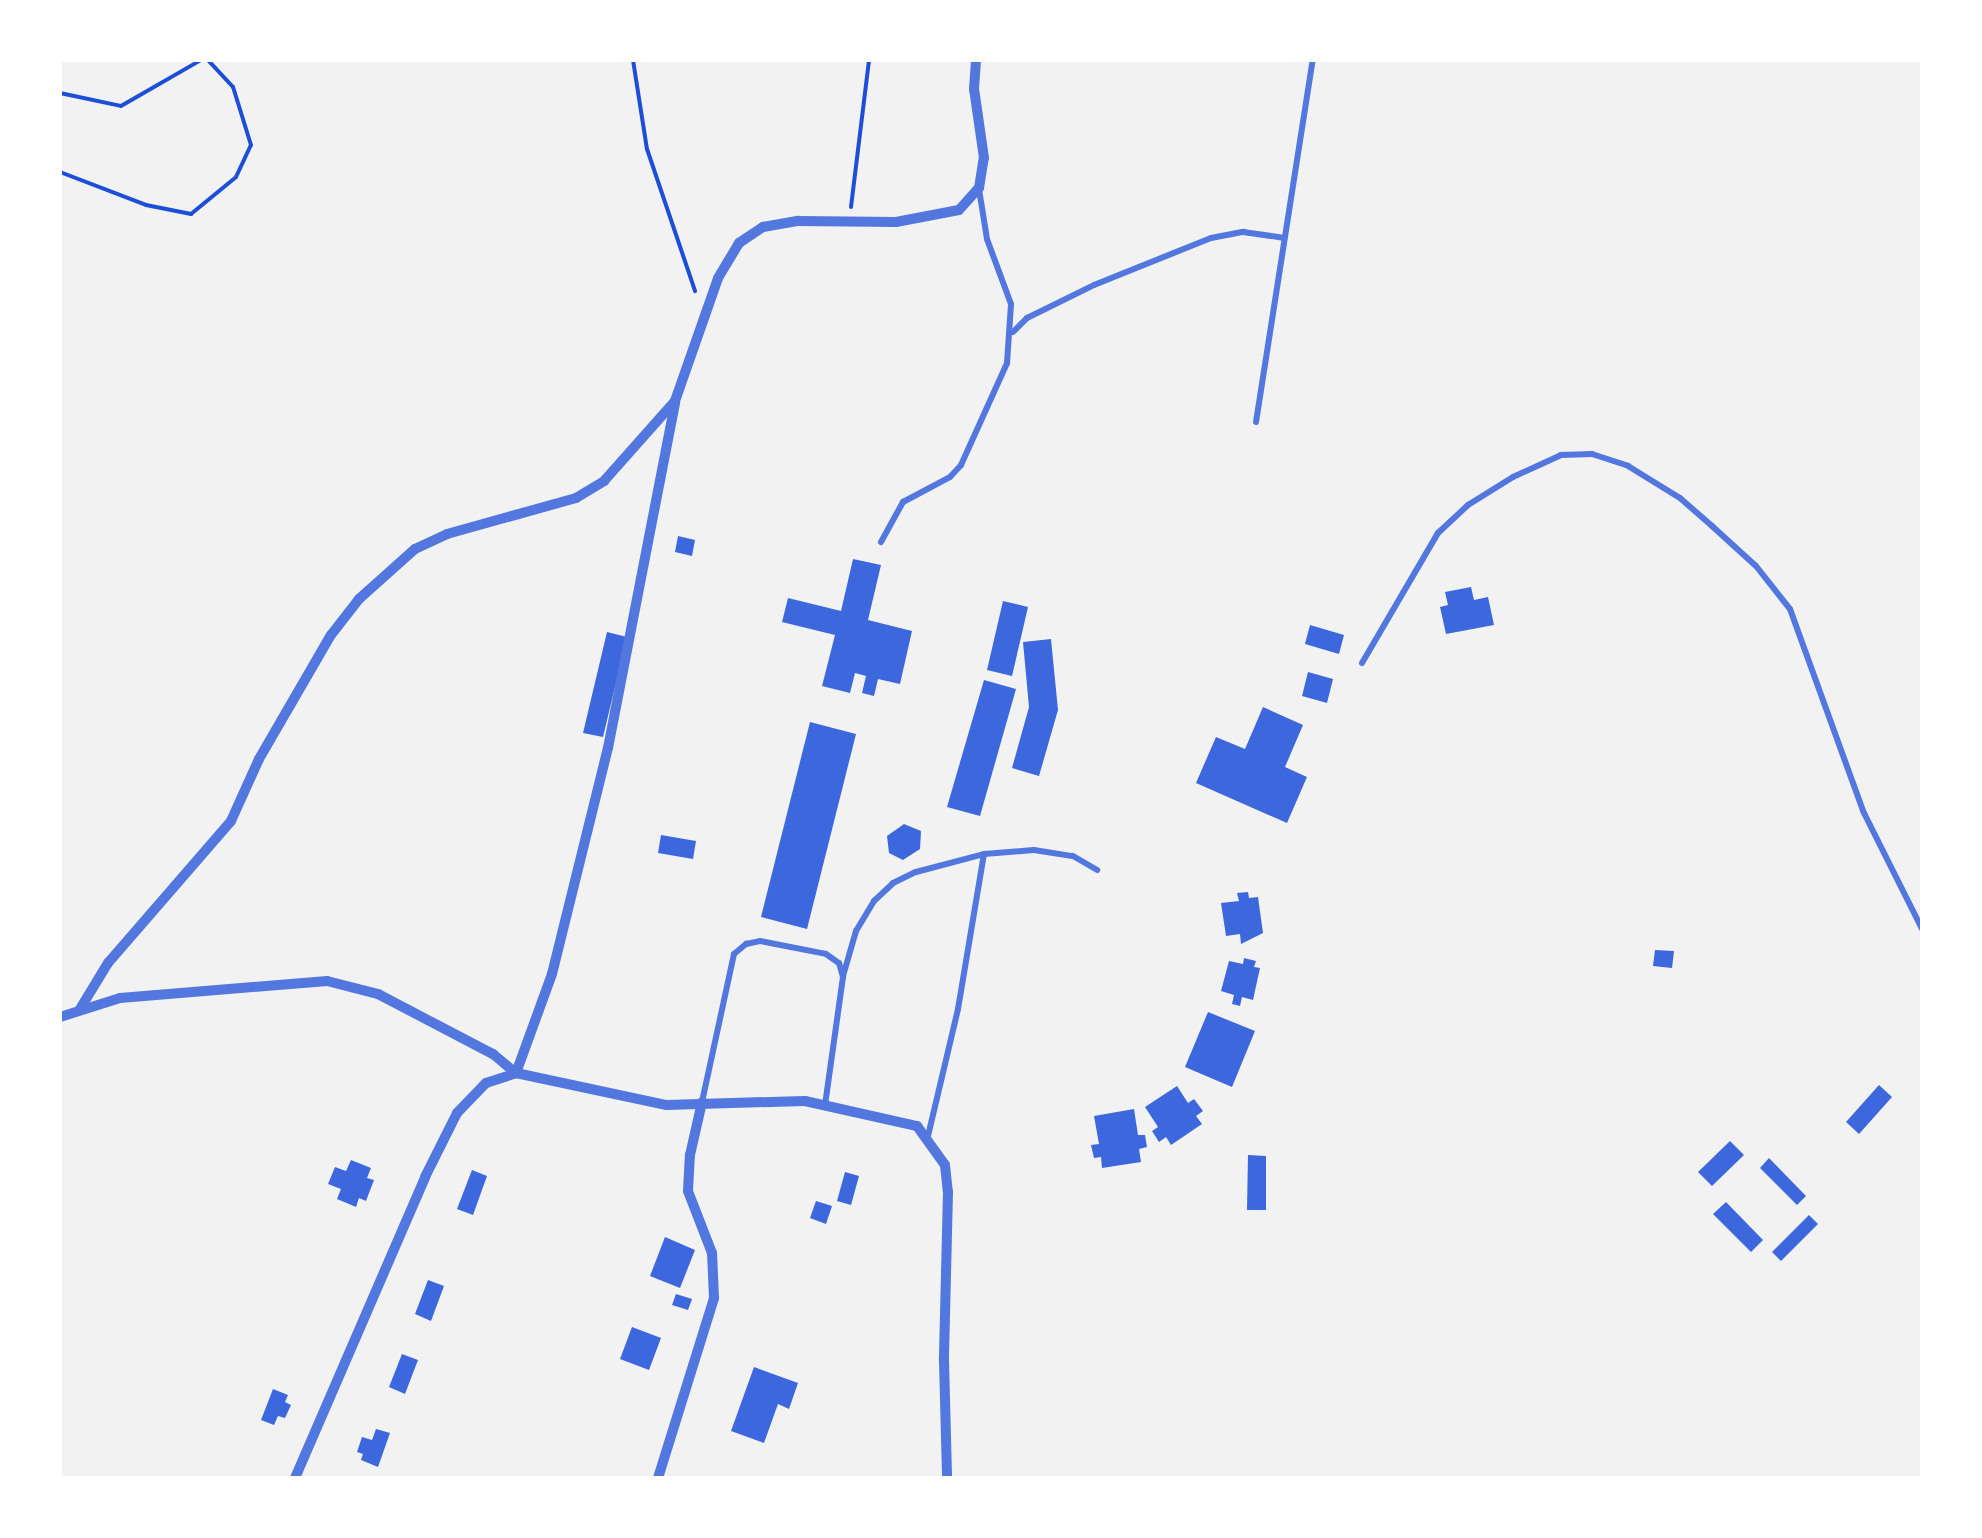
<!DOCTYPE html>
<html>
<head>
<meta charset="utf-8">
<style>
  body { margin:0 }
  #map { position:relative; width:1982px; height:1538px; overflow:hidden; background:#f2f2f2; font-family:"Source Sans 3",sans-serif }
  div>[style] { position:absolute }
  [style*='--x'] { left:calc(var(--x)*1px); top:calc(var(--y)*1px); width:calc(var(--w)*1px); rotate:calc(var(--a)*1deg) }
  .building>* { inset:0; background:#3d67dc }
  .path>* { height:4px; margin:-2px; padding:0 2px; transform-origin:2px; border-radius:2px; background:#1d4ed8 }
  .service>* { height:6px; margin:-3px; padding:0 3px; transform-origin:3px; border-radius:3px; background:#5277de }
  .minor>* { height:10px; margin:-5px; padding:0 5px; transform-origin:5px; border-radius:5px; background:#5277de }
  span { translate:-50% -50%; white-space:nowrap; text-align:center; line-height:1.15; -webkit-text-stroke:9px #fff; paint-order:stroke }
  .frame { position:absolute; inset:0; border:62px solid #fff; pointer-events:none }
</style>
</head>
<body>
<div id="map">
  <div class="building">
    <i style="clip-path:polygon(678px 536px,695px 540px,692px 556px,675px 552px)"></i>
    <i style="clip-path:polygon(853px 559px,881px 565px,868px 620px,912px 631px,900px 684px,878px 679px,874px 696px,862px 693px,866px 676px,855px 673px,850px 693px,822px 686px,835px 635px,782px 622px,788px 598px,841px 611px)"></i>
    <i style="clip-path:polygon(1471px 587px,1474px 600px,1488px 597px,1494px 625px,1446px 634px,1440px 607px,1448px 605px,1445px 592px)"></i>
    <i style="clip-path:polygon(1003px 601px,1028px 607px,1012px 676px,987px 670px)"></i>
    <i style="clip-path:polygon(1310px 625px,1344px 635px,1339px 654px,1305px 644px)"></i>
    <i style="clip-path:polygon(607px 632px,627px 637px,603px 737px,583px 733px)"></i>
    <i style="clip-path:polygon(1051px 639px,1058px 710px,1039px 776px,1012px 768px,1029px 707px,1023px 642px)"></i>
    <i style="clip-path:polygon(1308px 672px,1333px 679px,1327px 703px,1302px 696px)"></i>
    <i style="clip-path:polygon(984px 680px,1016px 689px,980px 816px,947px 807px)"></i>
    <i style="clip-path:polygon(1263px 707px,1303px 725px,1285px 767px,1307px 777px,1287px 823px,1196px 783px,1216px 737px,1245px 749px)"></i>
    <i style="clip-path:polygon(810px 722px,856px 734px,807px 929px,761px 917px)"></i>
    <i style="clip-path:polygon(904px 824px,921px 831px,920px 849px,903px 860px,889px 853px,887px 836px)"></i>
    <i style="clip-path:polygon(661px 835px,696px 841px,693px 859px,658px 853px)"></i>
    <i style="clip-path:polygon(1248px 892px,1249px 898px,1258px 897px,1263px 933px,1241px 944px,1240px 934px,1226px 936px,1221px 903px,1239px 901px,1237px 893px)"></i>
    <i style="clip-path:polygon(1655px 950px,1674px 951px,1672px 968px,1653px 966px)"></i>
    <i style="clip-path:polygon(1244px 958px,1256px 961px,1254px 967px,1260px 968px,1253px 1000px,1242px 997px,1240px 1006px,1232px 1004px,1234px 995px,1221px 991px,1229px 961px,1243px 964px)"></i>
    <i style="clip-path:polygon(1208px 1012px,1255px 1031px,1232px 1087px,1185px 1067px)"></i>
    <i style="clip-path:polygon(1879px 1085px,1892px 1097px,1859px 1134px,1846px 1122px)"></i>
    <i style="clip-path:polygon(1177px 1086px,1188px 1103px,1194px 1099px,1203px 1111px,1196px 1116px,1202px 1124px,1171px 1145px,1166px 1137px,1159px 1142px,1152px 1131px,1158px 1127px,1145px 1107px)"></i>
    <i style="clip-path:polygon(1134px 1109px,1138px 1135px,1145px 1135px,1147px 1147px,1139px 1149px,1141px 1162px,1102px 1168px,1101px 1157px,1094px 1158px,1091px 1145px,1099px 1144px,1094px 1116px)"></i>
    <i style="clip-path:polygon(1730px 1141px,1744px 1155px,1712px 1186px,1698px 1172px)"></i>
    <i style="clip-path:polygon(1248px 1155px,1266px 1156px,1266px 1210px,1247px 1210px)"></i>
    <i style="clip-path:polygon(1769px 1158px,1806px 1196px,1797px 1205px,1760px 1168px)"></i>
    <i style="clip-path:polygon(351px 1160px,371px 1168px,367px 1178px,374px 1180px,366px 1201px,359px 1198px,356px 1207px,337px 1199px,341px 1189px,328px 1184px,335px 1167px,346px 1171px)"></i>
    <i style="clip-path:polygon(472px 1170px,487px 1176px,473px 1215px,457px 1209px)"></i>
    <i style="clip-path:polygon(845px 1172px,859px 1176px,851px 1205px,837px 1201px)"></i>
    <i style="clip-path:polygon(816px 1201px,832px 1206px,826px 1224px,810px 1218px)"></i>
    <i style="clip-path:polygon(1726px 1202px,1763px 1240px,1751px 1252px,1713px 1214px)"></i>
    <i style="clip-path:polygon(1809px 1215px,1818px 1224px,1781px 1261px,1772px 1252px)"></i>
    <i style="clip-path:polygon(665px 1237px,695px 1250px,680px 1288px,650px 1276px)"></i>
    <i style="clip-path:polygon(428px 1280px,444px 1286px,431px 1321px,415px 1314px)"></i>
    <i style="clip-path:polygon(676px 1294px,692px 1299px,688px 1310px,672px 1305px)"></i>
    <i style="clip-path:polygon(632px 1327px,661px 1338px,649px 1370px,620px 1359px)"></i>
    <i style="clip-path:polygon(402px 1354px,418px 1360px,405px 1394px,389px 1387px)"></i>
    <i style="clip-path:polygon(754px 1367px,798px 1383px,789px 1409px,778px 1404px,764px 1443px,731px 1431px)"></i>
    <i style="clip-path:polygon(273px 1389px,288px 1395px,285px 1402px,291px 1405px,285px 1418px,278px 1416px,274px 1425px,261px 1420px)"></i>
    <i style="clip-path:polygon(376px 1429px,390px 1433px,378px 1467px,361px 1460px,363px 1454px,357px 1452px,362px 1437px,372px 1440px)"></i>
  </div>
  <div class="path">
    <i style="--x:633;--y:60;--w:90;--a:81.1"></i>
    <i style="--x:647;--y:149;--w:150;--a:71.3"></i>
    <i style="--x:60;--y:93;--w:62;--a:12"></i>
    <i style="--x:121;--y:106;--w:92;--a:-29.9"></i>
    <i style="--x:60;--y:172;--w:92;--a:21"></i>
    <i style="--x:146;--y:205;--w:46;--a:11.3"></i>
    <i style="--x:191;--y:214;--w:58;--a:-39.4"></i>
    <i style="--x:236;--y:177;--w:35;--a:-65"></i>
    <i style="--x:251;--y:145;--w:61;--a:-107.2"></i>
    <i style="--x:233;--y:87;--w:37;--a:-133"></i>
    <i style="--x:851;--y:207;--w:148;--a:-83"></i>
  </div>
  <div class="service">
    <i style="--x:1013;--y:332;--w:20;--a:-45"></i>
    <i style="--x:1027;--y:318;--w:75;--a:-26.2"></i>
    <i style="--x:1094;--y:285;--w:126;--a:-21.9"></i>
    <i style="--x:1211;--y:238;--w:33;--a:-11"></i>
    <i style="--x:1243;--y:232;--w:42;--a:8.1"></i>
    <i style="--x:1256;--y:422;--w:366;--a:-81.1"></i>
    <i style="--x:881;--y:542;--w:46;--a:-61.2"></i>
    <i style="--x:903;--y:502;--w:53;--a:-28"></i>
    <i style="--x:950;--y:477;--w:16;--a:-47"></i>
    <i style="--x:961;--y:465;--w:112;--a:-65.7"></i>
    <i style="--x:1007;--y:363;--w:59;--a:-86.1"></i>
    <i style="--x:1011;--y:304;--w:69;--a:-110.3"></i>
    <i style="--x:987;--y:239;--w:51;--a:-99.1"></i>
    <i style="--x:1362;--y:663;--w:151;--a:-59.7"></i>
    <i style="--x:1438;--y:533;--w:41;--a:-43"></i>
    <i style="--x:1468;--y:505;--w:53;--a:-31.9"></i>
    <i style="--x:1513;--y:477;--w:53;--a:-24.6"></i>
    <i style="--x:1561;--y:455;--w:31;--a:-2"></i>
    <i style="--x:1592;--y:454;--w:38;--a:18"></i>
    <i style="--x:1628;--y:466;--w:61;--a:31.6"></i>
    <i style="--x:1680;--y:498;--w:43;--a:41.2"></i>
    <i style="--x:1712;--y:526;--w:59;--a:42.3"></i>
    <i style="--x:1756;--y:566;--w:55;--a:51.7"></i>
    <i style="--x:1790;--y:609;--w:217;--a:70.1"></i>
    <i style="--x:1864;--y:813;--w:130;--a:63.4"></i>
    <i style="--x:843;--y:976;--w:47;--a:-73.9"></i>
    <i style="--x:856;--y:931;--w:35;--a:-59"></i>
    <i style="--x:874;--y:901;--w:26;--a:-43"></i>
    <i style="--x:893;--y:883;--w:25;--a:-26"></i>
    <i style="--x:916;--y:872;--w:70;--a:-14.8"></i>
    <i style="--x:984;--y:854;--w:50;--a:-4.6"></i>
    <i style="--x:1034;--y:850;--w:39;--a:9"></i>
    <i style="--x:1073;--y:856;--w:28;--a:30"></i>
    <i style="--x:702;--y:1102;--w:151;--a:-77.8"></i>
    <i style="--x:734;--y:954;--w:16;--a:-40"></i>
    <i style="--x:746;--y:944;--w:14;--a:-12"></i>
    <i style="--x:760;--y:941;--w:67;--a:11.1"></i>
    <i style="--x:826;--y:954;--w:16;--a:35"></i>
    <i style="--x:839;--y:963;--w:15;--a:74"></i>
    <i style="--x:843;--y:977;--w:129;--a:98"></i>
    <i style="--x:928;--y:1136;--w:130;--a:-76.7"></i>
    <i style="--x:958;--y:1009;--w:157;--a:-80.5"></i>
  </div>
  <div class="minor">
    <i style="--x:80;--y:1009;--w:54;--a:-58.7"></i>
    <i style="--x:108;--y:963;--w:188;--a:-49.1"></i>
    <i style="--x:231;--y:821;--w:68;--a:-65.7"></i>
    <i style="--x:259;--y:759;--w:143;--a:-59.9"></i>
    <i style="--x:331;--y:635;--w:46;--a:-52.1"></i>
    <i style="--x:359;--y:599;--w:75;--a:-41.8"></i>
    <i style="--x:415;--y:549;--w:35;--a:-25"></i>
    <i style="--x:447;--y:534;--w:134;--a:-15.6"></i>
    <i style="--x:576;--y:498;--w:33;--a:-31"></i>
    <i style="--x:604;--y:481;--w:107;--a:-48.4"></i>
    <i style="--x:675;--y:401;--w:130;--a:-70.7"></i>
    <i style="--x:718;--y:278;--w:41;--a:-59"></i>
    <i style="--x:739;--y:243;--w:29;--a:-34"></i>
    <i style="--x:763;--y:227;--w:36;--a:-10"></i>
    <i style="--x:798;--y:221;--w:98;--a:0.6"></i>
    <i style="--x:896;--y:222;--w:64;--a:-10.8"></i>
    <i style="--x:959;--y:210;--w:30;--a:-48"></i>
    <i style="--x:979;--y:188;--w:30;--a:-81"></i>
    <i style="--x:984;--y:158;--w:70;--a:-98.2"></i>
    <i style="--x:974;--y:89;--w:29;--a:-86"></i>
    <i style="--x:60;--y:1017;--w:63;--a:-17.6"></i>
    <i style="--x:120;--y:998;--w:208;--a:-4.7"></i>
    <i style="--x:327;--y:981;--w:53;--a:14.3"></i>
    <i style="--x:378;--y:994;--w:130;--a:27.6"></i>
    <i style="--x:493;--y:1054;--w:30;--a:40"></i>
    <i style="--x:516;--y:1073;--w:105;--a:-70"></i>
    <i style="--x:552;--y:974;--w:233;--a:-76.1"></i>
    <i style="--x:608;--y:748;--w:352;--a:-79"></i>
    <i style="--x:295;--y:1478;--w:328;--a:-66.6"></i>
    <i style="--x:425;--y:1177;--w:72;--a:-63.4"></i>
    <i style="--x:457;--y:1113;--w:42;--a:-46"></i>
    <i style="--x:486;--y:1083;--w:32;--a:-18"></i>
    <i style="--x:516;--y:1073;--w:154;--a:12"></i>
    <i style="--x:667;--y:1105;--w:138;--a:-1.7"></i>
    <i style="--x:805;--y:1101;--w:115;--a:12.6"></i>
    <i style="--x:917;--y:1126;--w:48;--a:54.3"></i>
    <i style="--x:945;--y:1165;--w:27;--a:84"></i>
    <i style="--x:948;--y:1192;--w:169;--a:91.4"></i>
    <i style="--x:944;--y:1361;--w:117;--a:88.5"></i>
    <i style="--x:658;--y:1478;--w:189;--a:-72.7"></i>
    <i style="--x:714;--y:1298;--w:45;--a:-92.5"></i>
    <i style="--x:712;--y:1253;--w:66;--a:-111.2"></i>
    <i style="--x:688;--y:1191;--w:36;--a:-87"></i>
    <i style="--x:690;--y:1155;--w:54;--a:-77.2"></i>
  </div>
  <div class="frame"></div>
</div>
</body>
</html>
